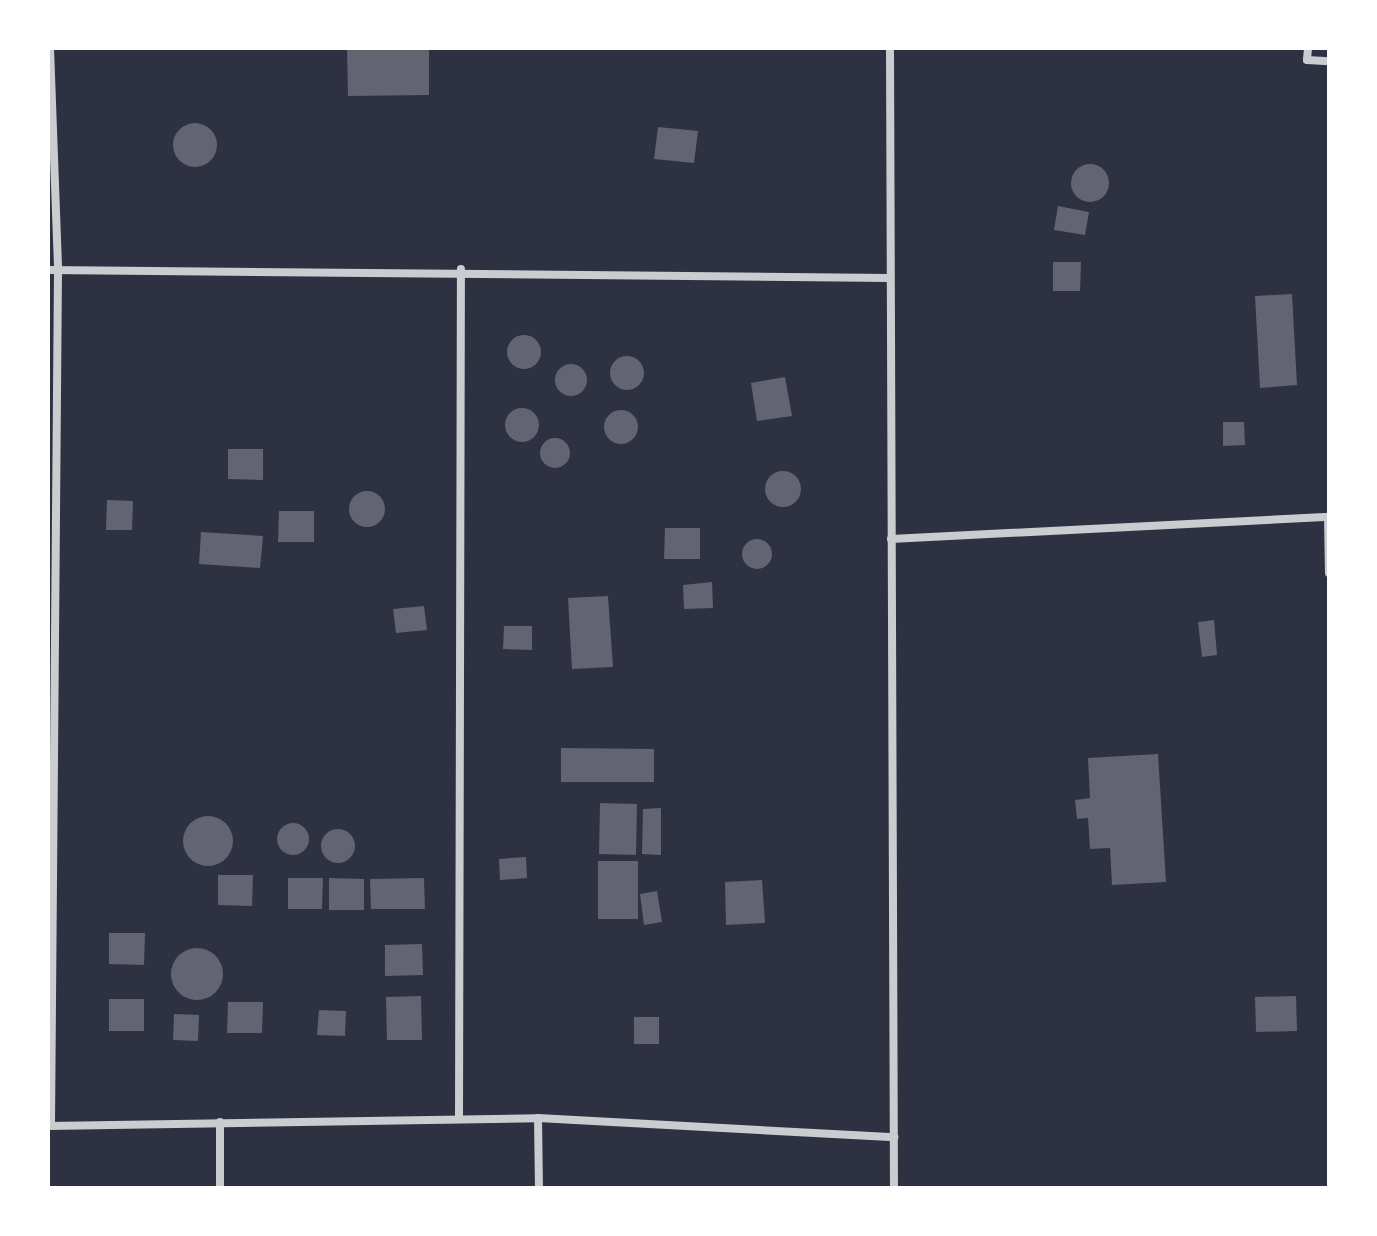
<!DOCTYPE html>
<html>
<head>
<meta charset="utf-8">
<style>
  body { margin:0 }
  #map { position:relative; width:1377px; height:1236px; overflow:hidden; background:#2d3142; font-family:Commissioner,sans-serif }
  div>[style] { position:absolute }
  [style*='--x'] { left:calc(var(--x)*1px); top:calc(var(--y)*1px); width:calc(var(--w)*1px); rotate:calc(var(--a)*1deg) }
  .building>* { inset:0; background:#626471 }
  .round { border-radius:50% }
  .minor>* { height:8px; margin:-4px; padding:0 4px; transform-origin:4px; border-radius:4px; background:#caccd0 }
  span { translate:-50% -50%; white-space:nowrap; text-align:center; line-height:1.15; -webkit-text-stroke:7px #fff; paint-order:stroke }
  .frame { position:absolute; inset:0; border:50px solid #fff; pointer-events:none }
</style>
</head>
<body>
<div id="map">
  <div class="building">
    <i style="clip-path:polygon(347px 48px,429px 48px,429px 95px,348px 96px)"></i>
    <i class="round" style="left:173px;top:123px;width:44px;height:44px"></i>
    <i style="clip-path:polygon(658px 127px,698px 131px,694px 163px,654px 159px)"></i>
    <i class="round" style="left:1071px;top:164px;width:38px;height:38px"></i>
    <i style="clip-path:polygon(1058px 206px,1089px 212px,1085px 235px,1054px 230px)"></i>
    <i style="clip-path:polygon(1053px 262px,1081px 262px,1080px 291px,1053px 291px)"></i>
    <i style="clip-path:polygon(1292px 294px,1297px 385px,1260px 388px,1255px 296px)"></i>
    <i class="round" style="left:507px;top:335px;width:34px;height:34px"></i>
    <i class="round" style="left:610px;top:356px;width:34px;height:34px"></i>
    <i class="round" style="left:555px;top:364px;width:32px;height:32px"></i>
    <i style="clip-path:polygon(785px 377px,792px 416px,757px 421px,751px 383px)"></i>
    <i class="round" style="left:505px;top:408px;width:34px;height:34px"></i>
    <i class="round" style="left:604px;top:410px;width:34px;height:34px"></i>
    <i style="clip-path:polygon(1223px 422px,1244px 422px,1245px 445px,1223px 446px)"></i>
    <i class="round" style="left:540px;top:438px;width:30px;height:30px"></i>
    <i style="clip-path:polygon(228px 449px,263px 449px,263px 480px,228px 479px)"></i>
    <i class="round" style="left:765px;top:471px;width:36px;height:36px"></i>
    <i class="round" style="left:349px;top:491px;width:36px;height:36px"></i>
    <i style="clip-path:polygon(107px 500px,133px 501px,132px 530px,106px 530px)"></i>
    <i style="clip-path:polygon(279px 511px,314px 511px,314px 542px,278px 542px)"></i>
    <i style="clip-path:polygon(665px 528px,700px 528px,700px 559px,664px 559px)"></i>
    <i style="clip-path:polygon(201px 532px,263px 536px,260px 568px,199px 564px)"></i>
    <i class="round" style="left:742px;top:539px;width:30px;height:30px"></i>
    <i style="clip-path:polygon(712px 582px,713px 608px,684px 609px,683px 585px)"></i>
    <i style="clip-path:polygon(608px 596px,613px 667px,572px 669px,568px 598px)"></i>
    <i style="clip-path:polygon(424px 606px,427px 630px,396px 633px,393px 609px)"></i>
    <i style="clip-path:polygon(1214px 620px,1217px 655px,1202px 657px,1198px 622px)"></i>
    <i style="clip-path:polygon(504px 626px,532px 626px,532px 650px,503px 649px)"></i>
    <i style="clip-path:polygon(561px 748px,654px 749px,654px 782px,561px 782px)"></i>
    <i style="clip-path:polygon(1158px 754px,1166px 882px,1112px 885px,1110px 848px,1090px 849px,1088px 818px,1077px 819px,1075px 800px,1090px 798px,1088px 758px)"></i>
    <i style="clip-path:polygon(600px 803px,637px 804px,636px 855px,599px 854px)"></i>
    <i style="clip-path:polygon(661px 808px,661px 855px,642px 854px,643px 809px)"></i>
    <i class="round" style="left:183px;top:816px;width:50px;height:50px"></i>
    <i class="round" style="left:277px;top:823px;width:32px;height:32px"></i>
    <i class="round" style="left:321px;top:829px;width:34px;height:34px"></i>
    <i style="clip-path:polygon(526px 857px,527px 878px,500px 880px,499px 859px)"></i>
    <i style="clip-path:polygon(598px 861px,638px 861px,638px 919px,598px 919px)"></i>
    <i style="clip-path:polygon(218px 875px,253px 875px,252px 906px,218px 905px)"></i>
    <i style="clip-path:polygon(288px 878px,323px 878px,322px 909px,288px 909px)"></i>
    <i style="clip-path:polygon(329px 878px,364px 879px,364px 910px,329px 910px)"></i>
    <i style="clip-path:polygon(424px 878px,425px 909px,371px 909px,370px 879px)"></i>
    <i style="clip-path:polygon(762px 880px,765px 923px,726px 925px,725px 882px)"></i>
    <i style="clip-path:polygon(657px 891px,662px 922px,644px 925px,640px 894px)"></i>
    <i style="clip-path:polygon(109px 933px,145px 933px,144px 965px,109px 964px)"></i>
    <i style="clip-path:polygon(422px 944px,423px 975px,385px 976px,385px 945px)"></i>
    <i class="round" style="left:171px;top:948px;width:52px;height:52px"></i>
    <i style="clip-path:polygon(421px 996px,422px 1040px,387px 1040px,386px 997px)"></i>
    <i style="clip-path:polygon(1296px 996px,1297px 1031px,1256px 1032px,1255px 997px)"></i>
    <i style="clip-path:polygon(109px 999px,144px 999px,144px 1031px,109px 1031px)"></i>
    <i style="clip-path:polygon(228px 1002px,263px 1002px,262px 1033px,227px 1033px)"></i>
    <i style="clip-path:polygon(319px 1010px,346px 1011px,345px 1036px,317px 1035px)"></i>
    <i style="clip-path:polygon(174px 1014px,199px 1015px,198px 1041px,173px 1040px)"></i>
    <i style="clip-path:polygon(634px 1017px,659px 1017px,659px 1044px,634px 1044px)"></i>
  </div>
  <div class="minor">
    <i style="--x:50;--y:48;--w:223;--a:87.9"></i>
    <i style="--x:58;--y:271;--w:854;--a:90.47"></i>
    <i style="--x:890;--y:48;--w:1140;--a:89.8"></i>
    <i style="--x:1308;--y:48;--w:12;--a:95"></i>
    <i style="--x:1307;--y:60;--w:22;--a:3"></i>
    <i style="--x:48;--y:270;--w:842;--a:0.54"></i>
    <i style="--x:1328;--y:517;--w:56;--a:89"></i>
    <i style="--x:891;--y:539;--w:439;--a:-2.9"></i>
    <i style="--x:538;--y:1118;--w:70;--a:89.2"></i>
    <i style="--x:459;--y:1119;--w:850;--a:-89.87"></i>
    <i style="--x:220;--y:1122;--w:66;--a:90"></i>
    <i style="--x:48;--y:1126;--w:490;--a:-0.9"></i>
    <i style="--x:538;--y:1118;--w:357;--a:3.1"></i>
  </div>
  <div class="frame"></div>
</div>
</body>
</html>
